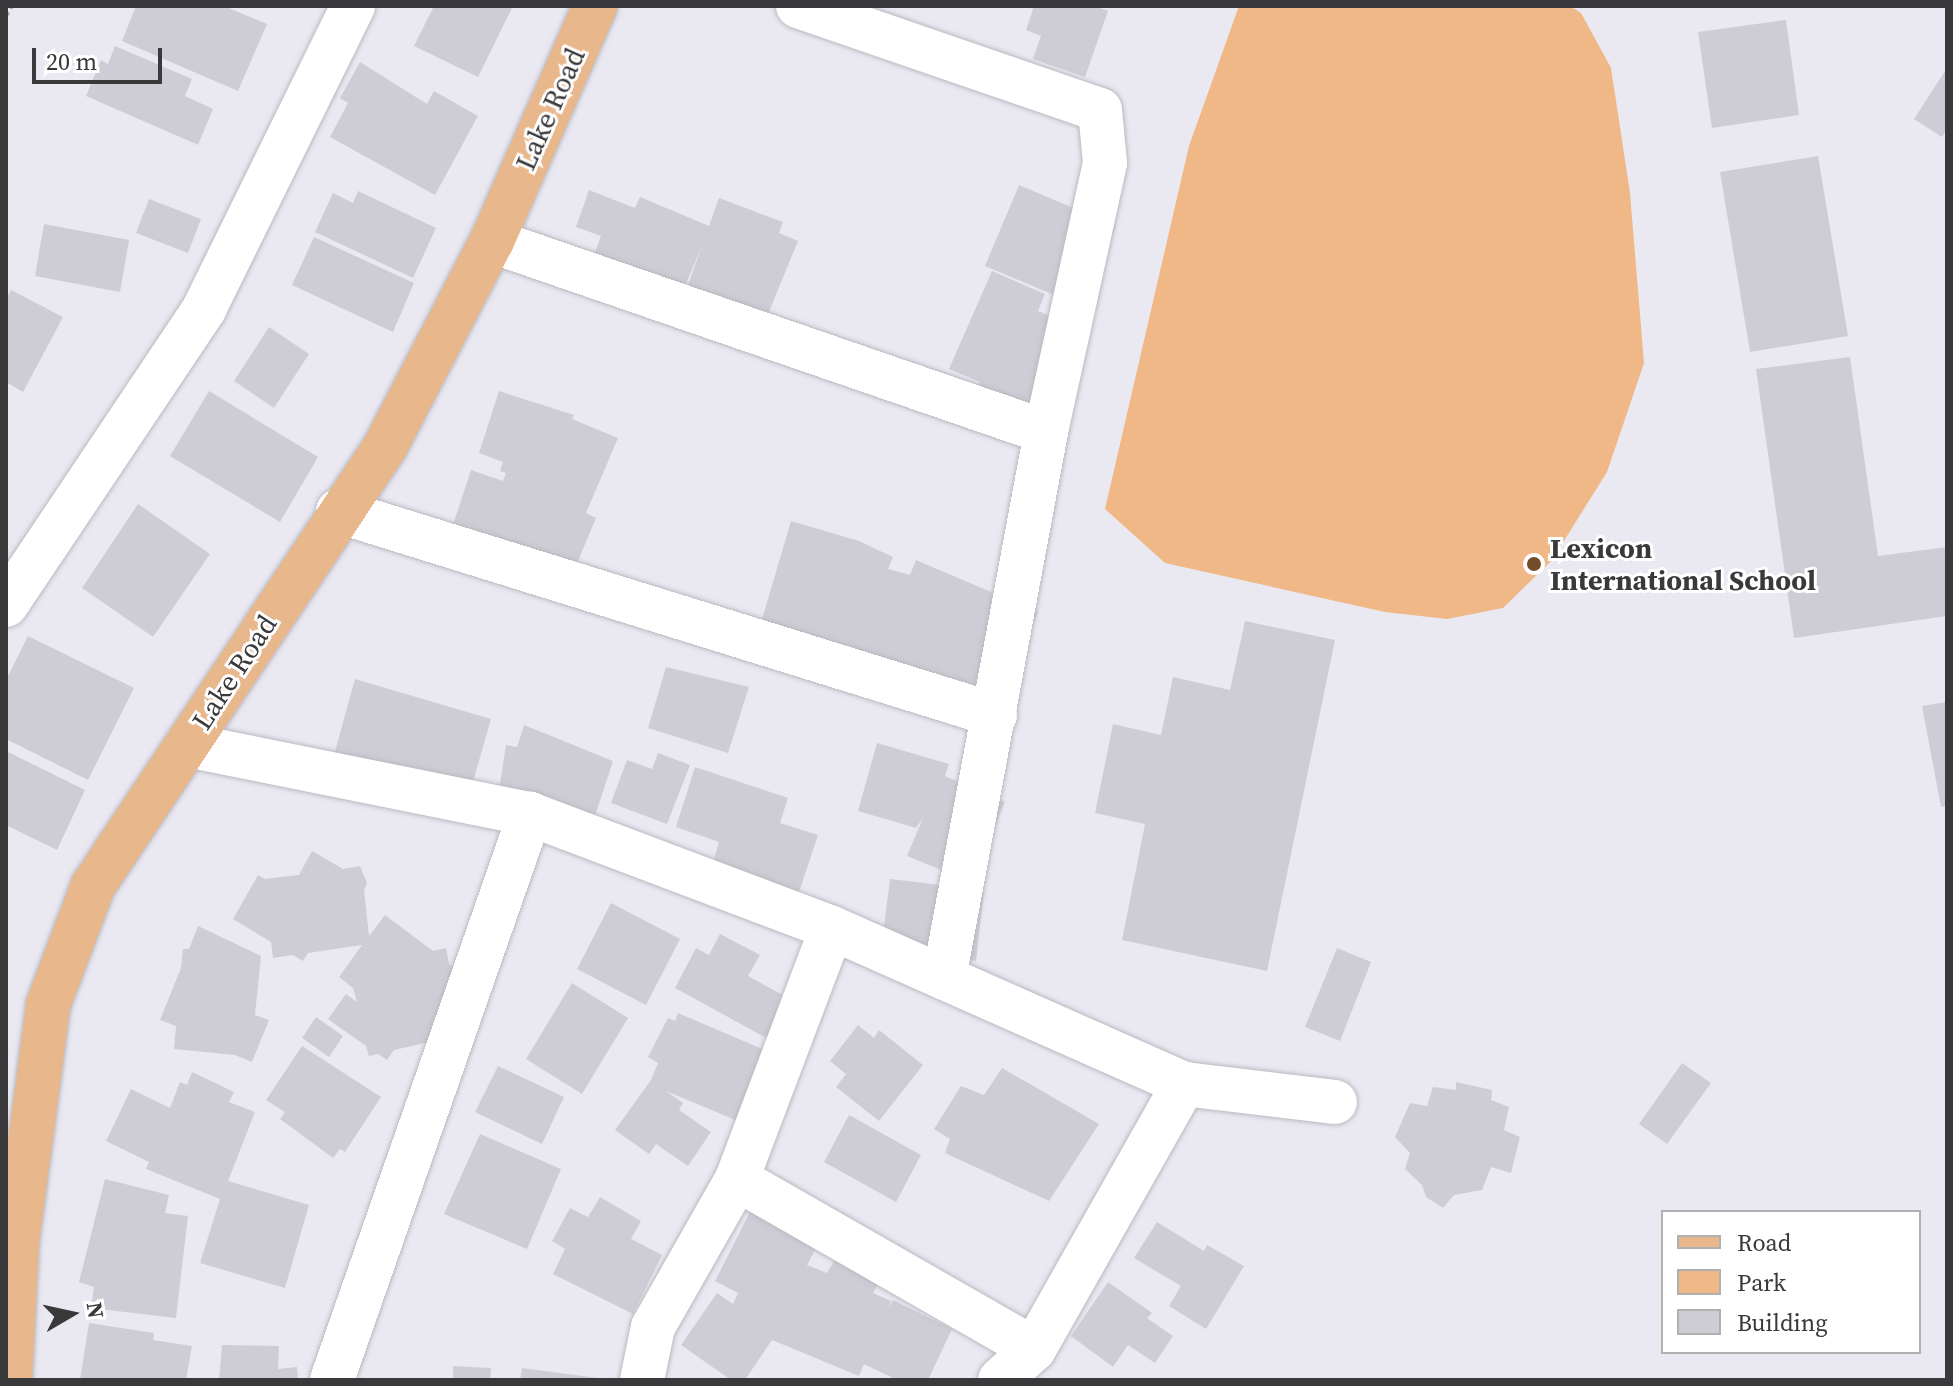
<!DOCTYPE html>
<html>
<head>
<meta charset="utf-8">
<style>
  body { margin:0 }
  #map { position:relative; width:1953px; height:1386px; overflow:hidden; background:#eae9f2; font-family:"Source Serif 4",serif }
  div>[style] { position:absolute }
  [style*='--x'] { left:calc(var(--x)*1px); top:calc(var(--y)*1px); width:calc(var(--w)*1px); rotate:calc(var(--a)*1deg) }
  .green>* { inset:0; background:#f0b787 }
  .building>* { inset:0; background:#cecdd5 }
  .path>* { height:5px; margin-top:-2.5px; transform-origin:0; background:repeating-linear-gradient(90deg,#adacb3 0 4px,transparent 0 8px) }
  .roads { filter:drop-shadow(0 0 2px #bab9c1) drop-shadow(0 0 2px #bab9c1) }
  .minor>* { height:44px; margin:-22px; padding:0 22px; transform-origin:22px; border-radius:22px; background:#fff }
  .major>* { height:44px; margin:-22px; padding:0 22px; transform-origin:22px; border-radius:22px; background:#e8b88c }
  .dots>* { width:22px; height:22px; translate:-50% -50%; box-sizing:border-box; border:4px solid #fff; border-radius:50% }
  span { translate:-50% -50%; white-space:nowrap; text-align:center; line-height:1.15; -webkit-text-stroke:6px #fff; paint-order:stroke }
  .street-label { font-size:28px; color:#39393c }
  .poi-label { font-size:28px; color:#39393c; font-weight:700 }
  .left { translate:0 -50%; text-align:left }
  .frame { position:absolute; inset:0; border:8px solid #39393c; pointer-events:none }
  .legend { position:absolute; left:1661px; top:1210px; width:260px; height:144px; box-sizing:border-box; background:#fff; border:2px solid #b0b0b1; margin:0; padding:10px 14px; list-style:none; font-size:24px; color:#39393c }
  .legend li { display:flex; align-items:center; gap:16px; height:40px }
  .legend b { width:40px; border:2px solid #b0b0b1 }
  .north { position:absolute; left:32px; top:1274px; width:80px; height:80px; -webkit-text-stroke:6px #fff; paint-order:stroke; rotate:81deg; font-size:22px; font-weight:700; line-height:32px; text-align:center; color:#39393c }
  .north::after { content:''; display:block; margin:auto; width:28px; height:36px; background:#39393c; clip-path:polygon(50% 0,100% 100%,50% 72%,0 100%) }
  .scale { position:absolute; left:32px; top:48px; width:130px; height:36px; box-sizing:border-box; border:4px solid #39393c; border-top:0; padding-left:10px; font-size:24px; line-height:28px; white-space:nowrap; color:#39393c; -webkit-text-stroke:6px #fff; paint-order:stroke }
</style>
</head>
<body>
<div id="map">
  <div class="green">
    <i style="clip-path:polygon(1239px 6px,1570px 6px,1581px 13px,1611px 68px,1630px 193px,1644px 363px,1607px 472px,1552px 560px,1503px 608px,1447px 619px,1385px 612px,1165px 563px,1105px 509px,1189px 146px)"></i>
  </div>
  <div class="building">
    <i style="clip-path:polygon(136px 6px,224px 6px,267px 24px,238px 91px,122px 41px)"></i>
    <i style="clip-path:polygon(434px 6px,513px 6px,478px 77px,414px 46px)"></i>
    <i style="clip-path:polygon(1034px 6px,1094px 6px,1108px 11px,1085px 77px,1033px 59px,1041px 36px,1026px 30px)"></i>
    <i style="clip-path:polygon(1786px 20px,1799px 115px,1712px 128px,1698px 32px)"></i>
    <i style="clip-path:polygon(115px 46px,192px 79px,185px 96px,213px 109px,198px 145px,86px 96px,101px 60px,108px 64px)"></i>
    <i style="clip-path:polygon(360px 62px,427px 104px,434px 91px,478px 116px,435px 195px,330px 137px,348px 103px,340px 98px)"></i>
    <i style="clip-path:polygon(1947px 68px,1947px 129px,1942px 137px,1914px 119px)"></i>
    <i style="clip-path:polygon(1818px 156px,1848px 336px,1750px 352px,1720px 172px)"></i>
    <i style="clip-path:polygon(1019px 185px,1116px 226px,1082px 307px,985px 266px)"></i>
    <i style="clip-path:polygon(589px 190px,635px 208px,640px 197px,709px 226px,719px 198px,783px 222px,779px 233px,798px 241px,759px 336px,684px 296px,702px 246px,680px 298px,592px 260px,601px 236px,576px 227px)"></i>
    <i style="clip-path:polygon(358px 191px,436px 228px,413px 278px,315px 232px,333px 193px,353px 203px)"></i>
    <i style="clip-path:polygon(149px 199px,201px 219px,188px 253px,136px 233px)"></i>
    <i style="clip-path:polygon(44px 224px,129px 240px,120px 292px,35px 276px)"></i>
    <i style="clip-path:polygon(314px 237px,414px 283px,393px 332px,292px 285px)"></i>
    <i style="clip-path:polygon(992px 271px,1045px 294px,1038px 311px,1070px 324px,1025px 432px,969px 408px,980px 382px,949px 369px)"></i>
    <i style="clip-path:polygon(11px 290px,63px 317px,23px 392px,6px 382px,6px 300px)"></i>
    <i style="clip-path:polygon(269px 327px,309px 354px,274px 408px,234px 381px)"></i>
    <i style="clip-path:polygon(1850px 357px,1878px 556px,1947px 547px,1947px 616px,1794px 638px,1756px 369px)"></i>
    <i style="clip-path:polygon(209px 391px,318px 457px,280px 522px,170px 456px)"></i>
    <i style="clip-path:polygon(499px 391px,574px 415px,572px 419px,618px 438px,586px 513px,596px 518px,563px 597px,453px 525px,471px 470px,503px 481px,506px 473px,500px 471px,503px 462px,479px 453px)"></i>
    <i style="clip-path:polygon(138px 504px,210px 554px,153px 637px,82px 588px)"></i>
    <i style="clip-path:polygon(791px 521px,859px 541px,893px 557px,888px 569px,910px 575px,916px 560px,1038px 612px,989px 732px,760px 626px)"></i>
    <i style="clip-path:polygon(1245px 621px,1335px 640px,1267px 971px,1122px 940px,1145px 824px,1095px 813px,1113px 724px,1161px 735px,1173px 677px,1230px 690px)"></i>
    <i style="clip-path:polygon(28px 636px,134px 688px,88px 780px,6px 739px,6px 680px)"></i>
    <i style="clip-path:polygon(666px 667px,749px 687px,728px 753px,648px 728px)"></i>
    <i style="clip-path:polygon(355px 679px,491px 719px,466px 806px,331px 766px)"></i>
    <i style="clip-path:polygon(1947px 702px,1947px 806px,1941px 807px,1922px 706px)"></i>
    <i style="clip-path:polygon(524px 725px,613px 761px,595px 816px,497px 803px,506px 745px,517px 747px)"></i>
    <i style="clip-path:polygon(877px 743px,949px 764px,945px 776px,1005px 802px,971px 882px,907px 856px,923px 818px,916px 828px,858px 811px)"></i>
    <i style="clip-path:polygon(6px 751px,85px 790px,57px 850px,6px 825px)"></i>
    <i style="clip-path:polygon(658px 753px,690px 765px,667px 824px,611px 803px,627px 760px,652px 769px)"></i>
    <i style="clip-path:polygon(695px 767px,788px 798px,780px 823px,818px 835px,798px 895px,712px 866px,719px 842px,676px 827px)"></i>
    <i style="clip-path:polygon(312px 851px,343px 869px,360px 866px,367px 883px,364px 890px,369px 936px,385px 915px,433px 951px,446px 948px,449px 964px,470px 980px,465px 1034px,394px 1050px,387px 1060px,378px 1054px,369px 1056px,366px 1046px,328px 1019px,346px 994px,357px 1002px,353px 988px,339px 977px,362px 945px,308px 953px,303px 961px,293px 955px,273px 958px,271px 942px,233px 919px,258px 875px,265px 879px,299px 875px)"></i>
    <i style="clip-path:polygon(890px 879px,984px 890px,976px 961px,881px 950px)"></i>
    <i style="clip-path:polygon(611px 903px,680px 939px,646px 1005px,577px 969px)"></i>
    <i style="clip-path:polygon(198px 926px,261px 956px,255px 1015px,269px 1020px,252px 1062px,235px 1055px,174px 1049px,176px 1026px,160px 1020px,181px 968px,183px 949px,189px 949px)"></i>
    <i style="clip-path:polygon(720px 934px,760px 955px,748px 976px,792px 1000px,770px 1040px,675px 988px,696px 948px,709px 955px)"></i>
    <i style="clip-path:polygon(1337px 948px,1371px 962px,1340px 1041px,1305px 1027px)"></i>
    <i style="clip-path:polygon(572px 983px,628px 1018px,582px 1094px,526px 1059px)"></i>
    <i style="clip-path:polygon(678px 1013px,793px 1062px,764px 1132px,666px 1091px,683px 1103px,679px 1110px,711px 1132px,688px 1166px,656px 1144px,649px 1154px,615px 1130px,651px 1080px,658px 1063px,648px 1057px,668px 1018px,675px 1021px)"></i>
    <i style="clip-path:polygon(316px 1017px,343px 1036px,329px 1057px,302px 1038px)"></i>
    <i style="clip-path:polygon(858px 1025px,874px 1038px,879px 1030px,923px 1065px,879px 1121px,836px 1087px,846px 1074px,830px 1061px)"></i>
    <i style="clip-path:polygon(302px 1046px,381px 1097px,345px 1152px,340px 1149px,333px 1158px,280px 1119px,285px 1112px,266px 1100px)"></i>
    <i style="clip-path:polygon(1682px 1063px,1711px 1083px,1667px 1144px,1639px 1124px)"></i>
    <i style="clip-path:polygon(498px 1066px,564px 1097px,542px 1144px,475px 1112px)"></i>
    <i style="clip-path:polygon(1002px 1068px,1099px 1124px,1049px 1201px,945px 1153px,950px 1139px,934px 1129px,961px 1086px,984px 1095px)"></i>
    <i style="clip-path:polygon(192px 1072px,234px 1092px,229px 1102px,255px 1112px,228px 1181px,309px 1205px,285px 1288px,200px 1263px,220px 1199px,146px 1169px,149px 1162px,106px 1141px,131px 1089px,170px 1108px,180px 1082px,187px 1085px)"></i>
    <i style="clip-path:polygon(1456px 1082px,1492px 1090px,1491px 1100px,1509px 1107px,1504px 1130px,1520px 1137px,1511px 1173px,1491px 1167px,1482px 1190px,1454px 1195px,1443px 1208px,1426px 1197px,1422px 1185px,1405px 1169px,1410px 1153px,1395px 1137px,1410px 1103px,1427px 1106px,1433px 1087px,1456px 1090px)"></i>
    <i style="clip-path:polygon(849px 1115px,921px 1155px,896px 1202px,824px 1162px)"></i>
    <i style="clip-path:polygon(480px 1134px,561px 1169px,527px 1249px,444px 1214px)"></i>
    <i style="clip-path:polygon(105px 1179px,169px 1195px,165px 1213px,188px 1216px,176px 1318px,91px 1308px,94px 1287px,79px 1282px)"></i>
    <i style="clip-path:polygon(600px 1197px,641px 1221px,631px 1239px,662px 1255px,633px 1314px,553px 1274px,565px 1249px,552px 1241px,570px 1208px,588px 1217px)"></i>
    <i style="clip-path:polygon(752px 1208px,819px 1243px,807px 1265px,827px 1273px,835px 1259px,879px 1282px,873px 1293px,891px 1301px,888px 1308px,893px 1300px,952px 1329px,928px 1380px,897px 1380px,864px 1364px,859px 1376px,772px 1340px,745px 1380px,731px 1380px,681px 1345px,717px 1293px,733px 1304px,738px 1293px,715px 1281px)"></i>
    <i style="clip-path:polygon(1157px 1222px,1204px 1251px,1207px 1245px,1244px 1266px,1206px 1329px,1169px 1306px,1181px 1286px,1134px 1258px)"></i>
    <i style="clip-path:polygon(1108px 1282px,1152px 1313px,1147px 1318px,1173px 1336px,1155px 1363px,1128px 1345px,1113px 1367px,1071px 1336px)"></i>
    <i style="clip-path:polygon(89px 1323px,154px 1333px,153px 1340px,192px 1346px,186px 1380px,80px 1380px)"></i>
    <i style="clip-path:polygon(222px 1345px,279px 1346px,278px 1369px,297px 1367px,298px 1380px,219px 1380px)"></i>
    <i style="clip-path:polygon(453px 1366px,491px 1368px,490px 1380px,453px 1380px)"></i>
    <i style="clip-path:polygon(522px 1368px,598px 1378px,598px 1380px,520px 1380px)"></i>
  </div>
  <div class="path">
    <i style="--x:6;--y:15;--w:10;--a:-61"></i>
  </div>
  <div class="roads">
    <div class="minor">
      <i style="--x:798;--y:6;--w:319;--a:19"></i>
      <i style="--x:1100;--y:110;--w:53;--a:84.6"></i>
      <i style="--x:1105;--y:163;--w:275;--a:102.4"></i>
      <i style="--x:1046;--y:432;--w:555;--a:100.58"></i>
      <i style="--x:492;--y:241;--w:586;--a:19.02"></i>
      <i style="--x:338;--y:511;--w:688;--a:17.25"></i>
      <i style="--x:6;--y:605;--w:356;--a:-56.2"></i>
      <i style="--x:204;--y:309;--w:338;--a:-63.8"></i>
      <i style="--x:187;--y:745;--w:350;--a:11.4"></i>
      <i style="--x:530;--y:814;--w:323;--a:20.7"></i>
      <i style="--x:832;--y:928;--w:385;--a:23.9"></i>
      <i style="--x:1184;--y:1084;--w:152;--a:6.8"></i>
      <i style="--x:737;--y:1179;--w:342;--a:29.8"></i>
      <i style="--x:332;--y:1380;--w:600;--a:-70.72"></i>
      <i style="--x:642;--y:1380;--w:54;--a:-78.3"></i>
      <i style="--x:653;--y:1327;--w:170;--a:-60.4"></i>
      <i style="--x:737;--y:1179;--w:268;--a:-69.3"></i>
      <i style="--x:1000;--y:1380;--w:46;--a:-42.4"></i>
      <i style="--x:1034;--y:1349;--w:305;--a:-60.5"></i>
    </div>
    <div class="major">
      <i style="--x:10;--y:1380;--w:138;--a:-87.1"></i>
      <i style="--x:17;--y:1242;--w:239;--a:-82.5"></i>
      <i style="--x:48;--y:1005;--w:127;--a:-69.3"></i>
      <i style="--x:93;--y:886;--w:527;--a:-56.37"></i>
      <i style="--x:385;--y:447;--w:232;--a:-62.6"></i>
      <i style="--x:492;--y:241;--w:257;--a:-66.3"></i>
    </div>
  </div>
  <div class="dots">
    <i style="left:1534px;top:564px;background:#734c29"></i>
  </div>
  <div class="street-label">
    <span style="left:550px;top:109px;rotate:-66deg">Lake Road</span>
    <span style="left:234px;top:672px;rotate:-57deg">Lake Road</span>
  </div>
  <div class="poi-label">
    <span class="left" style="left:1550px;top:564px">Lexicon<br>International School</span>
  </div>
  <div class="frame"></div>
  <ul class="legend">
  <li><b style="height:10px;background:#e8b88c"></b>Road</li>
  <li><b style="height:22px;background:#f0b787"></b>Park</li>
  <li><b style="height:22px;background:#cecdd5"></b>Building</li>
  </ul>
  <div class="north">N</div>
  <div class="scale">20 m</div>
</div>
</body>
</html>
